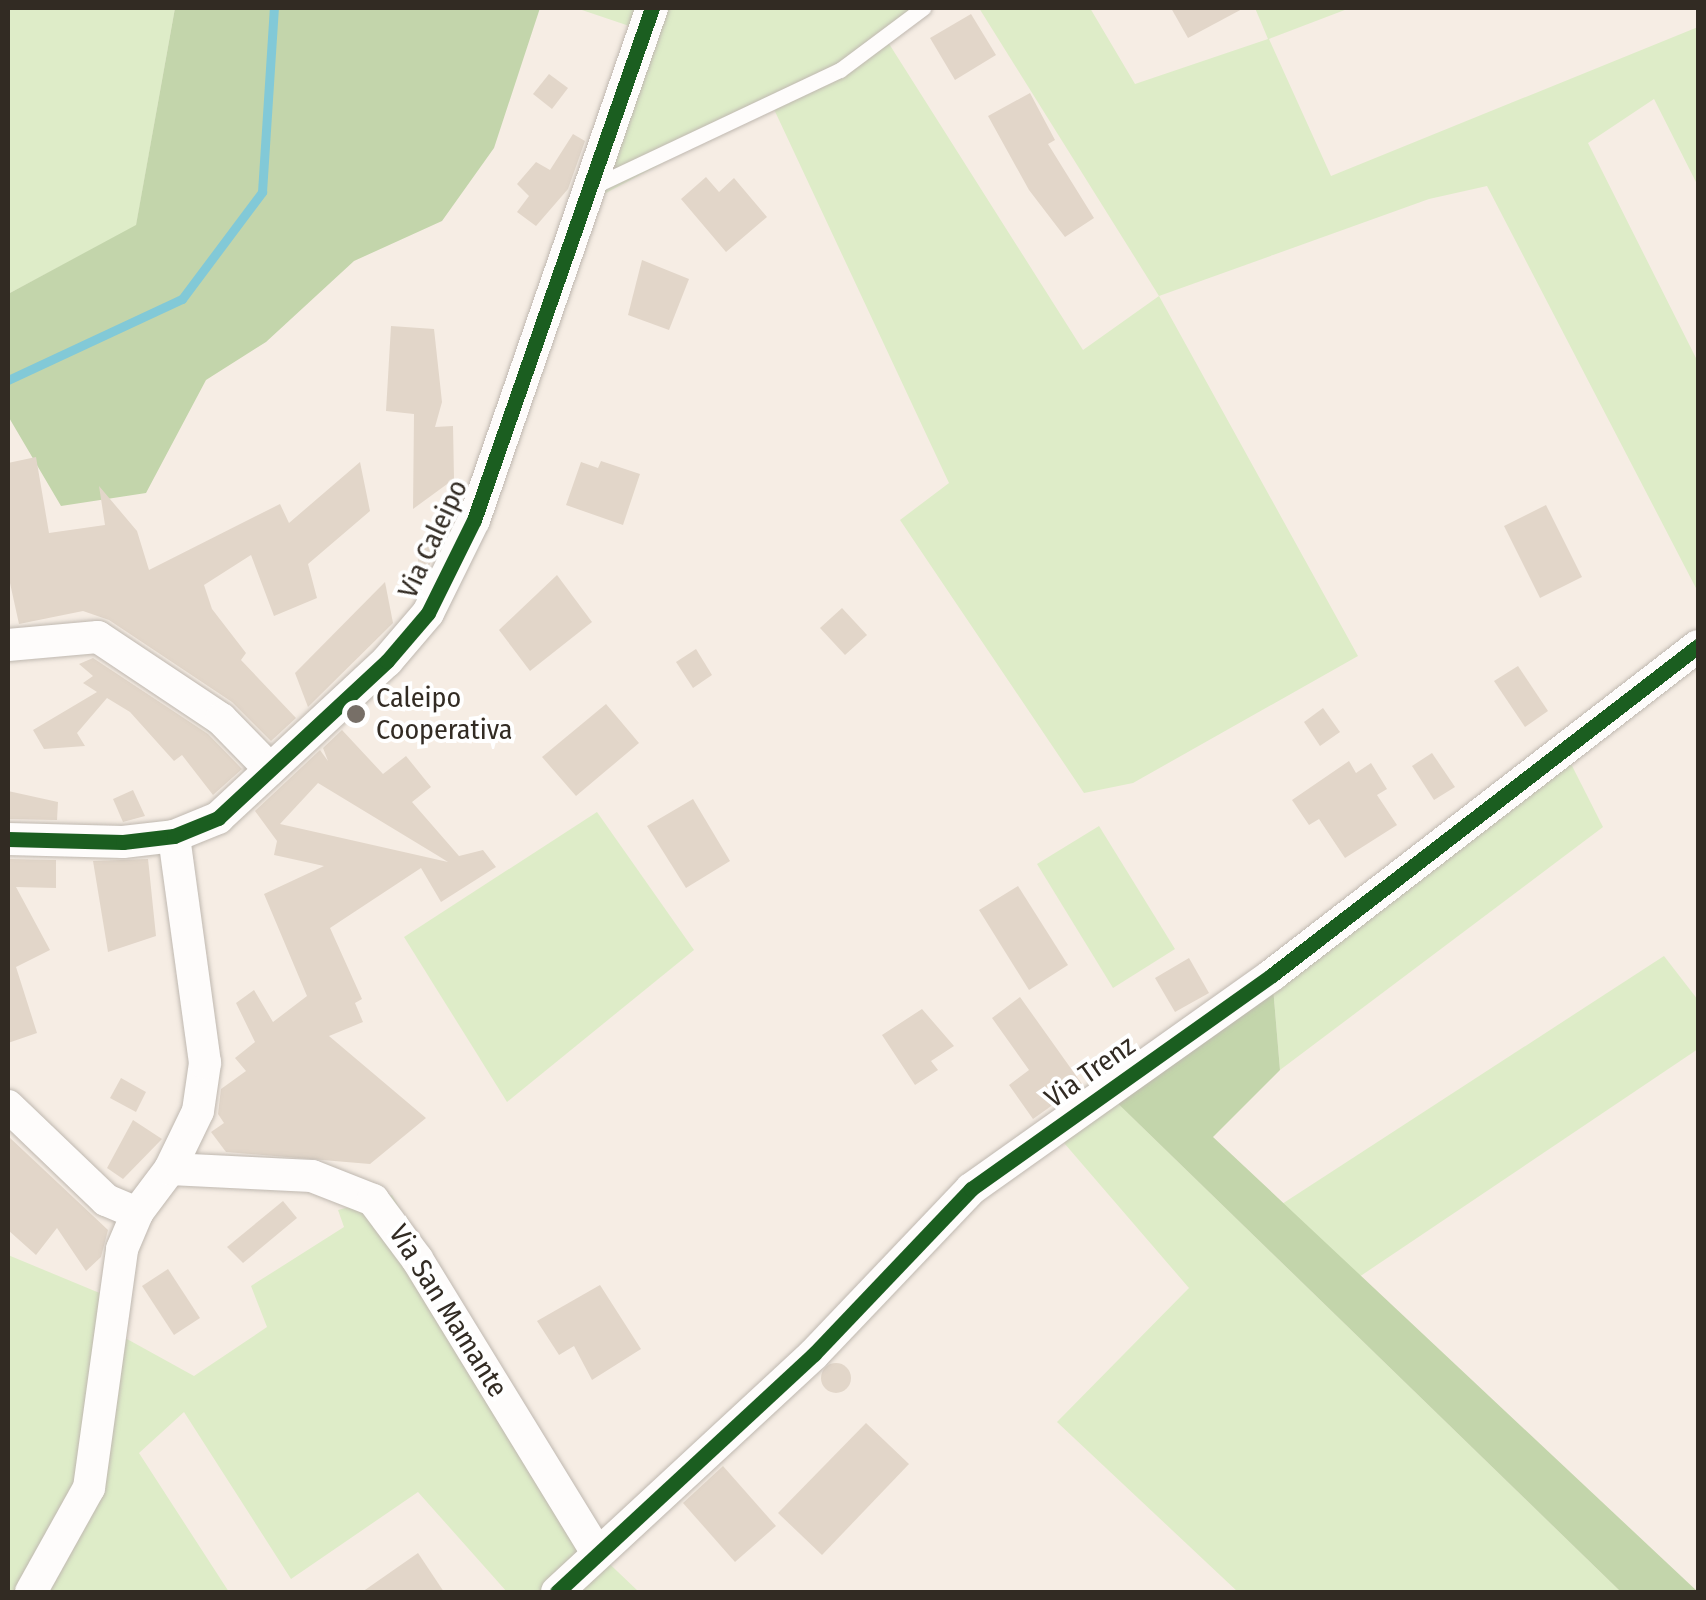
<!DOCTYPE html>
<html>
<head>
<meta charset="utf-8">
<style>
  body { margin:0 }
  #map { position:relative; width:1706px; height:1600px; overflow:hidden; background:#f6ede4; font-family:"Fira Sans Condensed",sans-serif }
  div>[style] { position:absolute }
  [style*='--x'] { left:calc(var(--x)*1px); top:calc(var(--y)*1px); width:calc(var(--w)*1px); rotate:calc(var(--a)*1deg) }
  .green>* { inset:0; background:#deecc8 }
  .forest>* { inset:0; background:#c3d5ab }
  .stream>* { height:9px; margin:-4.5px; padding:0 4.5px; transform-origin:4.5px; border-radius:4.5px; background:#82c9d7 }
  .building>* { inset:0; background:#e2d6c9 }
  .round { border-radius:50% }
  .roads { filter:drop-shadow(0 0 2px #bfb8b0) drop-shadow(0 0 2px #bfb8b0) }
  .lane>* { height:15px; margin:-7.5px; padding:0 7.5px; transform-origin:7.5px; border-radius:7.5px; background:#fefcfb }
  .street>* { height:32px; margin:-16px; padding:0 16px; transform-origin:16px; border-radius:16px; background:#fefcfb }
  .cycleway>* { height:15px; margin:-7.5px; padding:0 7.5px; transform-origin:7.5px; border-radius:7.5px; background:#1b5e20 }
  .dots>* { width:28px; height:28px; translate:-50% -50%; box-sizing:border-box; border:5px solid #fff; border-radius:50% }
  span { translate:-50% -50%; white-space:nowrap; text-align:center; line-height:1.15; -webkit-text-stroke:8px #fff; paint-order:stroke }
  .street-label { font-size:28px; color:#322b23 }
  .poi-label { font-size:28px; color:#322b23 }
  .left { translate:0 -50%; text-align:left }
  .frame { position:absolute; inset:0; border:10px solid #322b23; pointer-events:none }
</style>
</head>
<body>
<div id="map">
  <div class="green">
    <i style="clip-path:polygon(8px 8px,175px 8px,136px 226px,8px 294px)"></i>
    <i style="clip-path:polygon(576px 8px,923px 8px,886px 39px,1083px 350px,1159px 296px,979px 8px,1090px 8px,1135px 84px,1268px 39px,1255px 8px,1350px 8px,1269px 39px,1331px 176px,1698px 27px,1698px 186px,1654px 99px,1588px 143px,1698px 362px,1698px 592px,1487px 186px,1429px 199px,1159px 296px,1358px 656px,1133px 783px,1084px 793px,900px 520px,949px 483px,772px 105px,604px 194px,650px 33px)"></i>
    <i style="clip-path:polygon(1564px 750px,1603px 827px,1280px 1070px,1272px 975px)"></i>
    <i style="clip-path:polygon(597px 812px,694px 950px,507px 1102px,404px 937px)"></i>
    <i style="clip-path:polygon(1099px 826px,1175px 949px,1113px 988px,1037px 864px)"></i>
    <i style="clip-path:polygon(1664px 956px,1698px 1000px,1698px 1049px,1359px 1277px,1282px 1204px)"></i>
    <i style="clip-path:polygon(1105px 1091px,1621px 1592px,1238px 1592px,1057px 1422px,1189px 1288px,1052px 1129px)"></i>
    <i style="clip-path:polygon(392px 1195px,596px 1551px,639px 1592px,507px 1592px,418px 1492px,291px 1579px,184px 1412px,139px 1453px,229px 1592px,8px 1592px,8px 1255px,114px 1299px,107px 1328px,194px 1376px,267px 1327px,251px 1286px,344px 1227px,338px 1210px)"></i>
  </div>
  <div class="forest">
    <i style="clip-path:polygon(175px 8px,540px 8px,494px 148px,442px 221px,354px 261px,266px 342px,206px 380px,146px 493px,61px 506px,8px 416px,8px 294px,136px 225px)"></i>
    <i style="clip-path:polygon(1272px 975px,1280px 1070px,1213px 1137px,1698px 1592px,1621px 1592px,1105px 1091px)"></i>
  </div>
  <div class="stream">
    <i style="--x:8;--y:380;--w:192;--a:-25"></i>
    <i style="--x:182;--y:299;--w:134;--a:-53.2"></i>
    <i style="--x:262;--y:192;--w:184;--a:-86.3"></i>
  </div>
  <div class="building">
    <i style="clip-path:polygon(1171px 8px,1244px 8px,1188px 38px)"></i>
    <i style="clip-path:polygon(971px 14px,996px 55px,955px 80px,930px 38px)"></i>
    <i style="clip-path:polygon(549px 74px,568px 88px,552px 109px,533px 94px)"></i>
    <i style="clip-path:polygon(1030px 93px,1055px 140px,1048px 144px,1094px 218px,1065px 237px,1029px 190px,988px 116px)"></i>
    <i style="clip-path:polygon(573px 134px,585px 141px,568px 189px,536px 226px,517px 212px,529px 196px,517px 184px,536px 162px,550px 170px)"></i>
    <i style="clip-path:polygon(706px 177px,719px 192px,734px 178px,767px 217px,726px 252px,681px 199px)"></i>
    <i style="clip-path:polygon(642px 260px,689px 279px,669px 330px,628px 315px)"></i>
    <i style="clip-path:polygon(391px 326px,434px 329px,442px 402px,435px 427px,453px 426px,454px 479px,413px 509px,414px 414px,386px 411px)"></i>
    <i style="clip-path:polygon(36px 457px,49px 533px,105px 525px,99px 486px,137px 531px,149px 570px,280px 504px,289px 523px,360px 462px,370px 511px,308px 564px,317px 598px,274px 616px,251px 555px,204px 585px,212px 609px,246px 653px,241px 660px,296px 718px,271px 741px,232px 702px,109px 620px,83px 611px,19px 624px,8px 574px,8px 463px)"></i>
    <i style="clip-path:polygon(601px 461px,640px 474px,623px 525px,566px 505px,581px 462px,598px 468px)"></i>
    <i style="clip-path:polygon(1546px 505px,1582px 577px,1540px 598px,1504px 526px)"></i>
    <i style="clip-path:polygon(457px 509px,456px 512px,420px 584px,417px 549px)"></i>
    <i style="clip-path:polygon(557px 575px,592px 622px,530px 671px,499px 630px)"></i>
    <i style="clip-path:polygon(385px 582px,393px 623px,308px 707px,295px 673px)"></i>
    <i style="clip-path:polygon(842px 608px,867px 635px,845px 655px,820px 628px)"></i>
    <i style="clip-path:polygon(696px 649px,712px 675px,693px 688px,676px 662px)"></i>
    <i style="clip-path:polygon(93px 658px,208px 734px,242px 769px,213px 795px,182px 755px,174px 761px,130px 712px,107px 698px,77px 733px,85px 746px,44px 749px,33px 730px,97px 692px,83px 683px,93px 676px,79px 664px)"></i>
    <i style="clip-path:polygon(1518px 666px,1548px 711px,1525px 727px,1494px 681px)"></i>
    <i style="clip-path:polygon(606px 704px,639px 743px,576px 796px,542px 757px)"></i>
    <i style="clip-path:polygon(1323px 708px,1340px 732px,1320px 746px,1304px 722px)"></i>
    <i style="clip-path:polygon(evenodd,342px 730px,383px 774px,406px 756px,431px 787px,412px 802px,459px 856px,483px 850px,496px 867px,441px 902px,421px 868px,330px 928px,362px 999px,355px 1003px,363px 1022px,329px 1036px,426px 1118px,370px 1164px,226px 1152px,211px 1132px,224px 1123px,218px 1114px,221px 1089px,246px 1071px,235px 1058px,255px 1042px,236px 1003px,254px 990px,273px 1022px,307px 996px,264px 894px,324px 866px,274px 855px,277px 841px,255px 811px,320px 750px,328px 761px,323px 748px,342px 730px,318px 783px,440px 857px,448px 862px,280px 824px,318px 783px)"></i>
    <i style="clip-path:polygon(1432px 753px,1455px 787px,1434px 800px,1412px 766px)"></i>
    <i style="clip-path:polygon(1349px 761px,1356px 773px,1371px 763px,1387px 789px,1377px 795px,1397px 825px,1345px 858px,1319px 819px,1309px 825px,1292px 800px)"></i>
    <i style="clip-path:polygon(133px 790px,145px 816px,123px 822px,113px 799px)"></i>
    <i style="clip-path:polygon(8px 791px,58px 802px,57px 820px,8px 819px)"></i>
    <i style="clip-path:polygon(693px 799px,730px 861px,686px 888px,647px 826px)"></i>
    <i style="clip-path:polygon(8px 859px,56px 860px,56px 888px,16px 887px,50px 950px,16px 967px,37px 1033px,8px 1043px)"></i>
    <i style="clip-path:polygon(148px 859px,156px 936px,108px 952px,93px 861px)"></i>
    <i style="clip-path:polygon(1018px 886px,1068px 965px,1029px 990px,979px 910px)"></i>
    <i style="clip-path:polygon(1189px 958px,1209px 993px,1175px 1012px,1155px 978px)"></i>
    <i style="clip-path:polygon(1020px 997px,1082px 1084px,1033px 1119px,1009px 1085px,1029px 1070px,992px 1018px)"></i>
    <i style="clip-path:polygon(922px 1009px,954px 1046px,931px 1061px,938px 1070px,915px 1085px,882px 1035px)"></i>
    <i style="clip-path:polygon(121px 1078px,146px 1092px,136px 1112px,110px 1098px)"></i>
    <i style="clip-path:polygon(133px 1120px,162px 1139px,123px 1179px,107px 1168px)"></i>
    <i style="clip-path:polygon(8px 1136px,108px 1230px,101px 1257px,86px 1271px,57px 1228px,36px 1255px,8px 1230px)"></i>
    <i style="clip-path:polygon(283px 1201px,297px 1218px,243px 1263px,227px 1247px)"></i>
    <i style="clip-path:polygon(168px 1269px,200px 1318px,174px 1335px,142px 1286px)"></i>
    <i style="clip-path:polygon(600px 1285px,641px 1349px,592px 1380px,574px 1346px,559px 1355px,537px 1321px)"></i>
    <i class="round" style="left:821px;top:1363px;width:30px;height:30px"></i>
    <i style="clip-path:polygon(866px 1423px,909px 1464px,822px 1555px,778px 1513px)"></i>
    <i style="clip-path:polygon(723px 1466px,776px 1526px,735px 1562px,683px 1503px)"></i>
    <i style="clip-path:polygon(418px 1553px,444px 1592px,362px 1592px)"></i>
  </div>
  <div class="roads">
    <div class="lane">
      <i style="--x:592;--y:187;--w:274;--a:-25.3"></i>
      <i style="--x:840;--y:70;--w:104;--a:-36.8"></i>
    </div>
    <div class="street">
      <i style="--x:8;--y:645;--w:90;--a:-5.1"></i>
      <i style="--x:98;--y:637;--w:148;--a:33.7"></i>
      <i style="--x:221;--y:719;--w:70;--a:45.6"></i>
      <i style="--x:8;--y:839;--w:115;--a:1.5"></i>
      <i style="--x:123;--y:842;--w:51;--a:-6.7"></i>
      <i style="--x:174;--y:836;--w:48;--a:-22.2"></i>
      <i style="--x:218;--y:818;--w:231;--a:-42.9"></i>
      <i style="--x:387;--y:661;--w:63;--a:-49.5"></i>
      <i style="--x:428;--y:613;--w:104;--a:-63.7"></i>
      <i style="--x:474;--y:520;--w:542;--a:-70.83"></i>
      <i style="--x:8;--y:1106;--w:136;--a:43.8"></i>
      <i style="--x:106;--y:1200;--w:34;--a:23"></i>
      <i style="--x:137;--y:1213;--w:55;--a:-53.1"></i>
      <i style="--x:170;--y:1169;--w:142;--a:2.8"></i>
      <i style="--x:312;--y:1176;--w:66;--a:21.5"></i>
      <i style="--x:373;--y:1200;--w:74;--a:53.3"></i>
      <i style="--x:417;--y:1259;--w:342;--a:58.5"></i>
      <i style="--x:170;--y:1169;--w:64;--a:-64.2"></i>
      <i style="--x:198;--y:1111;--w:49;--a:-81.7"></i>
      <i style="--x:205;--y:1063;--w:229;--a:-97.8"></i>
      <i style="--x:31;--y:1592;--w:119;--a:-60.9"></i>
      <i style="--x:89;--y:1488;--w:241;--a:-82.1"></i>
      <i style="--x:122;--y:1249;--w:39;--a:-67"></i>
      <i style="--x:557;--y:1592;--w:350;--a:-42.8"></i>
      <i style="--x:814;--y:1354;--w:228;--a:-46.4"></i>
      <i style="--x:971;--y:1189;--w:369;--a:-35.4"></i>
      <i style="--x:1272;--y:975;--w:538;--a:-37.68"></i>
    </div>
  </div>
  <div class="cycleway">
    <i style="--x:8;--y:839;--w:115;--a:1.5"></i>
    <i style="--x:123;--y:842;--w:51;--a:-6.7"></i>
    <i style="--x:174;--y:836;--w:48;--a:-22.2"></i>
    <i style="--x:218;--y:818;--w:231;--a:-42.9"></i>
    <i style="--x:387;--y:661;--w:63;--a:-49.5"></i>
    <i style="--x:428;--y:613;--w:104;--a:-63.7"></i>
    <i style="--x:474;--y:520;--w:542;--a:-70.83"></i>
    <i style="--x:557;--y:1592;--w:350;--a:-42.8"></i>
    <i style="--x:814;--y:1354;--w:228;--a:-46.4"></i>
    <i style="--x:971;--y:1189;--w:369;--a:-35.4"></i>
    <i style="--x:1272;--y:975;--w:538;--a:-37.68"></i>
  </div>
  <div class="dots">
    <i style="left:356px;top:714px;background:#776f67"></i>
  </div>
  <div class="street-label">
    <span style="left:433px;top:539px;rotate:-65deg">Via Caleipo</span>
    <span style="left:1090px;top:1072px;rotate:-35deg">Via Trenz</span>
    <span style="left:448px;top:1311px;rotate:58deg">Via San Mamante</span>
  </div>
  <div class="poi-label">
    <span class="left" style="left:376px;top:714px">Caleipo<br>Cooperativa</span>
  </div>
  <div class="frame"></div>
</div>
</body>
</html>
